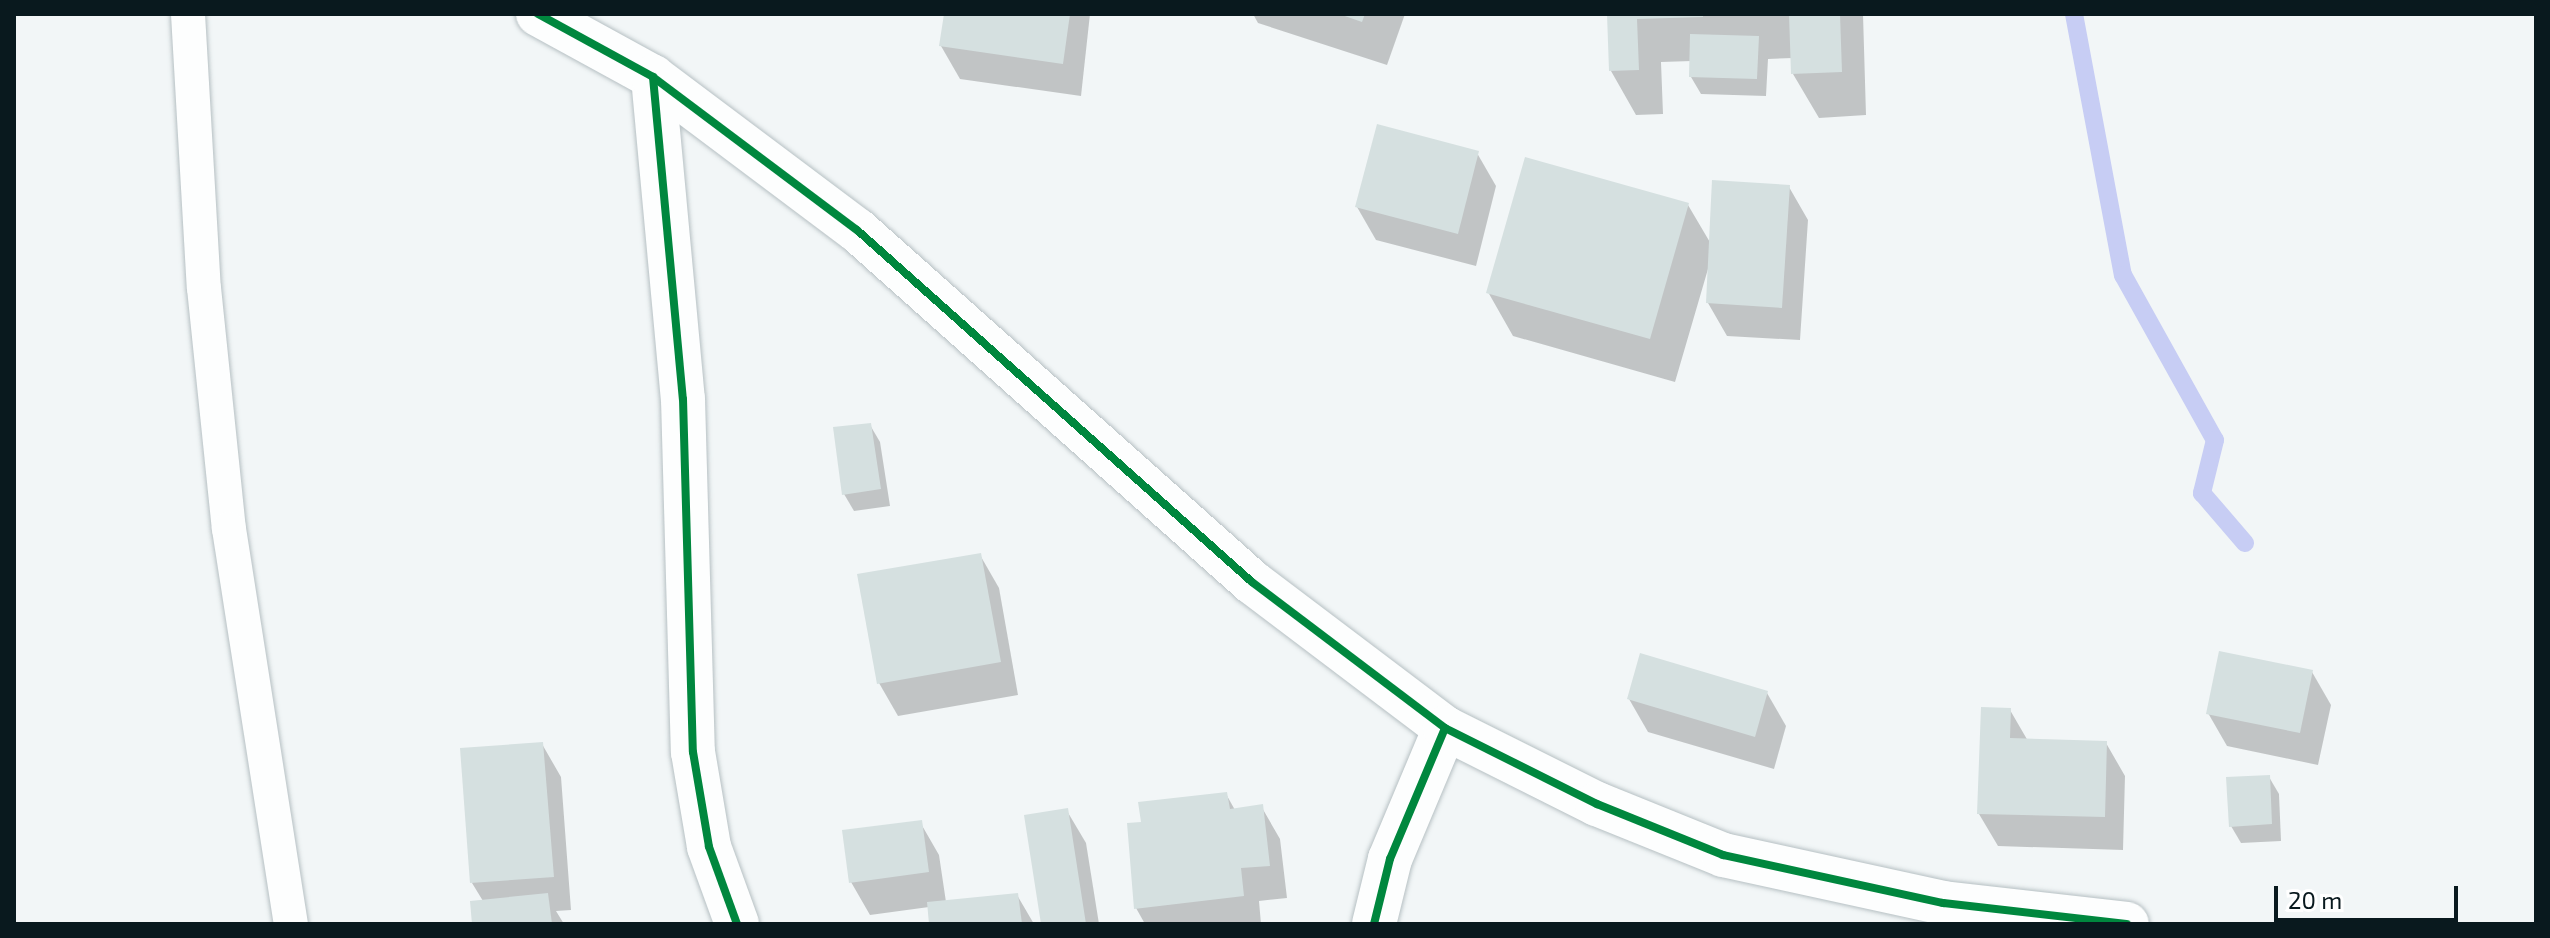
<!DOCTYPE html>
<html>
<head>
<meta charset="utf-8">
<style>
  body { margin:0 }
  #map { position:relative; width:2550px; height:938px; overflow:hidden; background:#f2f6f7; font-family:"Exo 2",sans-serif }
  div>[style] { position:absolute }
  [style*='--x'] { left:calc(var(--x)*1px); top:calc(var(--y)*1px); width:calc(var(--w)*1px); rotate:calc(var(--a)*1deg) }
  .shadow>* { inset:0; background:#0003 }
  .stream>* { height:18px; margin:-9px; padding:0 9px; transform-origin:9px; border-radius:9px; background:#c7cdf4 }
  .building>* { inset:0; background:#d5e0e0 }
  .roads { filter:drop-shadow(0 0 2px #b6c0c3) drop-shadow(0 0 2px #b6c0c3) }
  .lane>* { height:34px; margin:-17px; padding:0 17px; transform-origin:17px; border-radius:17px; background:#fdfefe }
  .street>* { height:44px; margin:-22px; padding:0 22px; transform-origin:22px; border-radius:22px; background:#fdfefe }
  .secondary>* { height:44px; margin:-22px; padding:0 22px; transform-origin:22px; border-radius:22px; background:#fdfefe }
  .cycleway>* { height:8px; margin:-4px; padding:0 4px; transform-origin:4px; border-radius:4px; background:#00873e }
  span { translate:-50% -50%; white-space:nowrap; text-align:center; line-height:1.15; -webkit-text-stroke:7px #fff; paint-order:stroke }
  .frame { position:absolute; inset:0; border:16px solid #09191e; pointer-events:none }
  .scale { position:absolute; left:2274px; top:886px; width:184px; height:36px; box-sizing:border-box; border:4px solid #09191e; border-top:0; padding-left:10px; font-size:24px; line-height:28px; white-space:nowrap; color:#09191e; -webkit-text-stroke:6px #fff; paint-order:stroke }
</style>
</head>
<body>
<div id="map">
  <div class="shadow">
    <i style="clip-path:polygon(946px 14px,1090px 14px,1081px 96px,960px 79px,941px 46px)"></i>
    <i style="clip-path:polygon(1253px 14px,1405px 14px,1387px 65px,1258px 23px)"></i>
    <i style="clip-path:polygon(1609px 14px,1863px 14px,1866px 115px,1819px 118px,1793px 74px,1793px 58px,1768px 59px,1766px 96px,1701px 94px,1691px 77px,1692px 61px,1661px 62px,1663px 114px,1636px 115px,1611px 71px)"></i>
    <i style="clip-path:polygon(1477px 153px,1496px 186px,1476px 266px,1376px 240px,1357px 207px)"></i>
    <i style="clip-path:polygon(1789px 187px,1808px 220px,1800px 340px,1727px 336px,1708px 303px,1708px 269px,1675px 382px,1513px 336px,1488px 292px,1688px 205px,1711px 244px)"></i>
    <i style="clip-path:polygon(870px 425px,880px 442px,890px 506px,854px 511px,844px 494px)"></i>
    <i style="clip-path:polygon(980px 555px,999px 588px,1018px 695px,898px 716px,879px 683px)"></i>
    <i style="clip-path:polygon(2312px 672px,2331px 705px,2318px 765px,2227px 746px,2208px 713px)"></i>
    <i style="clip-path:polygon(1767px 693px,1786px 726px,1774px 769px,1648px 732px,1629px 699px)"></i>
    <i style="clip-path:polygon(2010px 710px,2028px 741px,2106px 743px,2125px 776px,2123px 850px,1998px 846px,1979px 814px)"></i>
    <i style="clip-path:polygon(542px 744px,561px 777px,571px 910px,556px 911px,564px 924px,474px 924px,483px 901px,472px 883px)"></i>
    <i style="clip-path:polygon(2269px 777px,2279px 794px,2281px 841px,2241px 843px,2231px 826px)"></i>
    <i style="clip-path:polygon(1226px 794px,1235px 810px,1261px 806px,1280px 839px,1287px 898px,1259px 901px,1261px 924px,1145px 924px,1136px 908px,1143px 824px)"></i>
    <i style="clip-path:polygon(1067px 811px,1086px 843px,1099px 924px,1043px 924px)"></i>
    <i style="clip-path:polygon(920px 822px,939px 855px,946px 902px,1017px 895px,1034px 924px,931px 924px,929px 907px,870px 915px,851px 882px)"></i>
  </div>
  <div class="stream">
    <i style="--x:2074;--y:14;--w:266;--a:79.4"></i>
    <i style="--x:2123;--y:275;--w:189;--a:60.9"></i>
    <i style="--x:2215;--y:440;--w:55;--a:103.8"></i>
    <i style="--x:2202;--y:493;--w:66;--a:49.3"></i>
  </div>
  <div class="building">
    <i style="clip-path:polygon(944px 14px,1070px 14px,1063px 64px,939px 46px)"></i>
    <i style="clip-path:polygon(1339px 14px,1365px 14px,1362px 22px)"></i>
    <i style="clip-path:polygon(1607px 14px,1703px 14px,1703px 17px,1637px 19px,1639px 70px,1609px 71px)"></i>
    <i style="clip-path:polygon(1789px 14px,1840px 14px,1842px 72px,1791px 74px)"></i>
    <i style="clip-path:polygon(1690px 34px,1759px 36px,1757px 79px,1689px 77px)"></i>
    <i style="clip-path:polygon(1377px 124px,1479px 151px,1458px 234px,1355px 207px)"></i>
    <i style="clip-path:polygon(1525px 157px,1689px 203px,1650px 339px,1486px 293px)"></i>
    <i style="clip-path:polygon(1712px 180px,1790px 185px,1782px 308px,1706px 303px)"></i>
    <i style="clip-path:polygon(871px 423px,881px 489px,842px 495px,833px 427px)"></i>
    <i style="clip-path:polygon(981px 553px,1001px 662px,877px 684px,857px 574px)"></i>
    <i style="clip-path:polygon(2219px 651px,2313px 670px,2300px 733px,2206px 714px)"></i>
    <i style="clip-path:polygon(1640px 653px,1768px 691px,1755px 737px,1627px 699px)"></i>
    <i style="clip-path:polygon(1981px 707px,2011px 708px,2010px 738px,2107px 741px,2105px 817px,1977px 814px)"></i>
    <i style="clip-path:polygon(543px 742px,554px 877px,470px 883px,460px 748px)"></i>
    <i style="clip-path:polygon(2270px 775px,2272px 824px,2229px 827px,2226px 777px)"></i>
    <i style="clip-path:polygon(1227px 792px,1230px 809px,1263px 804px,1270px 866px,1241px 868px,1244px 896px,1134px 909px,1127px 823px,1141px 822px,1138px 802px)"></i>
    <i style="clip-path:polygon(1068px 808px,1086px 924px,1041px 924px,1024px 815px)"></i>
    <i style="clip-path:polygon(922px 820px,929px 872px,849px 883px,842px 830px)"></i>
    <i style="clip-path:polygon(548px 893px,552px 924px,472px 924px,470px 901px)"></i>
    <i style="clip-path:polygon(1018px 893px,1022px 924px,929px 924px,927px 902px)"></i>
  </div>
  <div class="roads">
    <div class="lane">
      <i style="--x:188;--y:14;--w:274;--a:86.7"></i>
      <i style="--x:204;--y:288;--w:242;--a:84.1"></i>
      <i style="--x:229;--y:529;--w:400;--a:81.1"></i>
    </div>
    <div class="street">
      <i style="--x:653;--y:77;--w:323;--a:84.7"></i>
      <i style="--x:683;--y:399;--w:353;--a:88.4"></i>
      <i style="--x:693;--y:752;--w:96;--a:80.4"></i>
      <i style="--x:709;--y:847;--w:82;--a:70"></i>
      <i style="--x:1374;--y:924;--w:67;--a:-76.2"></i>
      <i style="--x:1390;--y:859;--w:142;--a:-67.2"></i>
    </div>
    <div class="secondary">
      <i style="--x:538;--y:14;--w:131;--a:28.7"></i>
      <i style="--x:653;--y:77;--w:255;--a:36.9"></i>
      <i style="--x:857;--y:230;--w:529;--a:41.71"></i>
      <i style="--x:1252;--y:582;--w:242;--a:37.1"></i>
      <i style="--x:1445;--y:728;--w:170;--a:26.6"></i>
      <i style="--x:1597;--y:804;--w:136;--a:22"></i>
      <i style="--x:1723;--y:855;--w:225;--a:12.3"></i>
      <i style="--x:1943;--y:903;--w:185;--a:6.5"></i>
    </div>
  </div>
  <div class="cycleway">
    <i style="--x:538;--y:14;--w:131;--a:28.7"></i>
    <i style="--x:653;--y:77;--w:255;--a:36.9"></i>
    <i style="--x:857;--y:230;--w:529;--a:41.71"></i>
    <i style="--x:1252;--y:582;--w:242;--a:37.1"></i>
    <i style="--x:1445;--y:728;--w:170;--a:26.6"></i>
    <i style="--x:1597;--y:804;--w:136;--a:22"></i>
    <i style="--x:1723;--y:855;--w:225;--a:12.3"></i>
    <i style="--x:1943;--y:903;--w:185;--a:6.5"></i>
    <i style="--x:653;--y:77;--w:323;--a:84.7"></i>
    <i style="--x:683;--y:399;--w:353;--a:88.4"></i>
    <i style="--x:693;--y:752;--w:96;--a:80.4"></i>
    <i style="--x:709;--y:847;--w:82;--a:70"></i>
    <i style="--x:1374;--y:924;--w:67;--a:-76.2"></i>
    <i style="--x:1390;--y:859;--w:142;--a:-67.2"></i>
  </div>
  <div class="frame"></div>
  <div class="scale">20 m</div>
</div>
</body>
</html>
